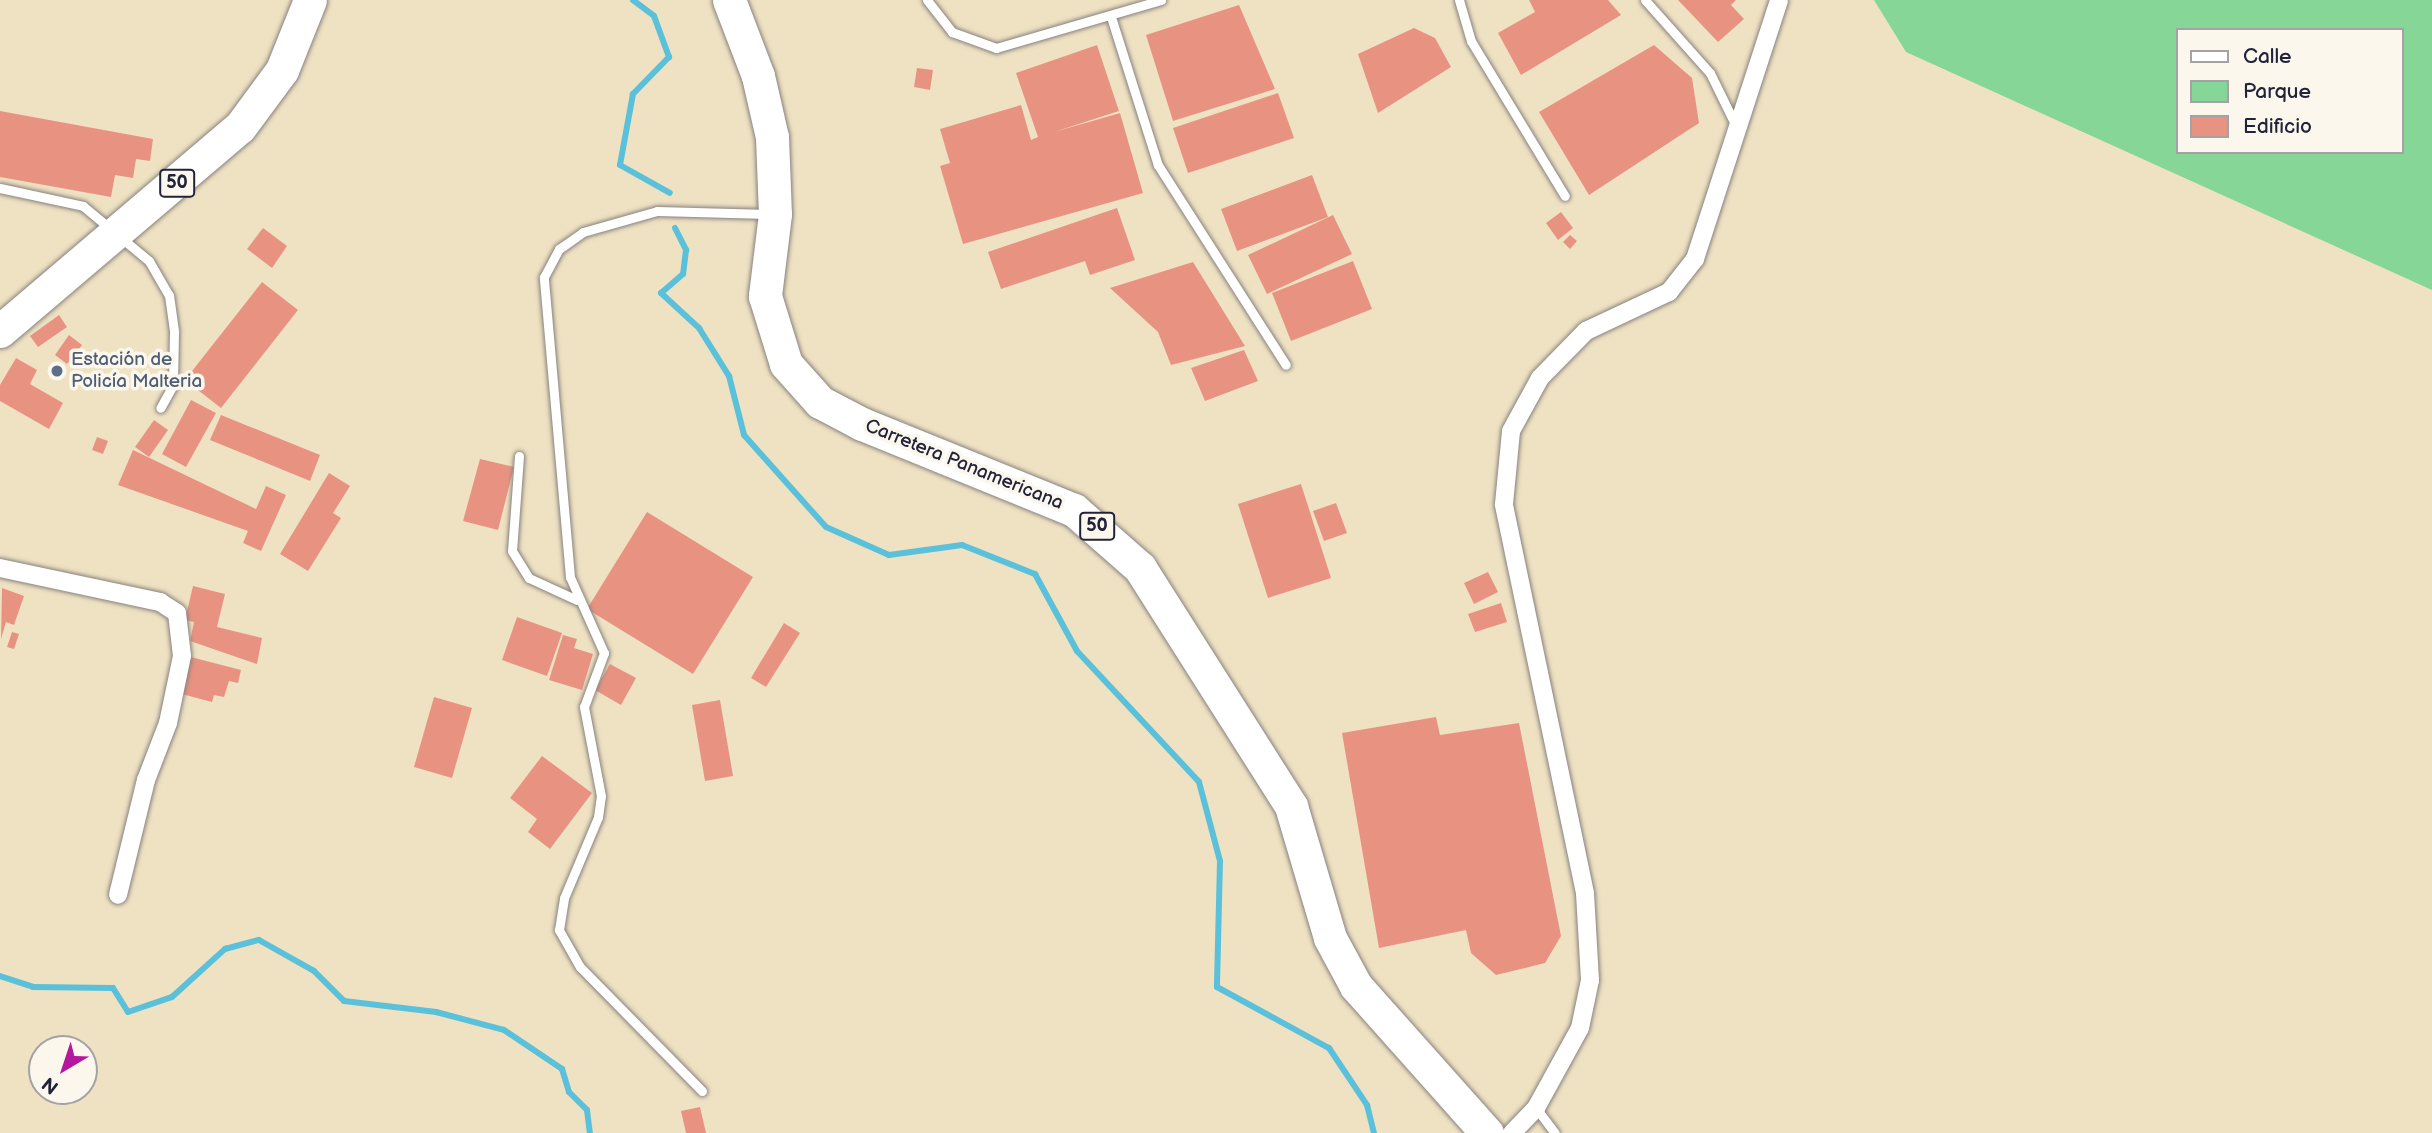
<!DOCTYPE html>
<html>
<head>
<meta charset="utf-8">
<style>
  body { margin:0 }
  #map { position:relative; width:2432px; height:1133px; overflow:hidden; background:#efe2c3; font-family:"Balsamiq Sans",sans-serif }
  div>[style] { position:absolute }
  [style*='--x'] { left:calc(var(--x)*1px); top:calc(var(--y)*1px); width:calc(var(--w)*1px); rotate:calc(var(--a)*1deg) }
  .green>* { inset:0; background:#85d697 }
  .stream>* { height:6px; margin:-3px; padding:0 3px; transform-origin:3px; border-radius:3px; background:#5bc0d9 }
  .building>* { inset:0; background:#e89382 }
  .roads { filter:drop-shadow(0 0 2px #88827f) drop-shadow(0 0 2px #88827f) }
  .lane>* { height:9px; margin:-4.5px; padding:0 4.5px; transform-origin:4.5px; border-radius:4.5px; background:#fff }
  .street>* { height:18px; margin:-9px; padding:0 9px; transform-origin:9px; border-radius:9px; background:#fff }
  .highway>* { height:33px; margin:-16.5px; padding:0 16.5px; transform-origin:16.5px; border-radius:16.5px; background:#fff }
  .dots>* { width:19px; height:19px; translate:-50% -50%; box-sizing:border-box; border:4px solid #fbf7ec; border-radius:50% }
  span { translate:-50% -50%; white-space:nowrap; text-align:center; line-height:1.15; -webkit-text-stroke:7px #fbf7ec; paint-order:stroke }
  .shield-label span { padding:2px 5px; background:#fbf7ec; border:2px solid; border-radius:5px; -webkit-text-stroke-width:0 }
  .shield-label { font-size:18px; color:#22223b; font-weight:700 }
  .service-label { font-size:19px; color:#4e5e75 }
  .left { translate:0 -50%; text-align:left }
  .street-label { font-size:19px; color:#22223b }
  .legend { position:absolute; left:2176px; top:28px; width:228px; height:126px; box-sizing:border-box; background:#fbf7ec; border:2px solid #a4a2a5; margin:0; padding:9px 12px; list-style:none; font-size:21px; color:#22223b }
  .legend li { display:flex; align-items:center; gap:14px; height:35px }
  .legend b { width:35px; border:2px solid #a4a2a5 }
  .north { position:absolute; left:28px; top:1035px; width:70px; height:70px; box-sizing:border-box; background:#fbf7ec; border:2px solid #a4a2a5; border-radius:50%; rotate:219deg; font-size:19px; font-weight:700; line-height:28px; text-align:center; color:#22223b }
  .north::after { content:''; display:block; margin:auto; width:24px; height:32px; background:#b5179e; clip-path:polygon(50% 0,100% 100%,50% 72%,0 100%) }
</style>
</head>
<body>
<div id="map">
  <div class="green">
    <i style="clip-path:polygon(evenodd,1874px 0,2432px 0,2432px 290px,1906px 52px,1874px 0,2178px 30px,2402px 30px,2402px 152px,2178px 152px,2178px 30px)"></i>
  </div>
  <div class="stream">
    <i style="--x:633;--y:0;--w:26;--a:37"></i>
    <i style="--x:654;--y:16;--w:44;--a:69.9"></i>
    <i style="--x:669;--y:57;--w:52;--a:134.2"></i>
    <i style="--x:633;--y:94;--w:72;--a:100.4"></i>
    <i style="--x:620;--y:165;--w:57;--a:29.2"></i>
    <i style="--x:675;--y:228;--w:25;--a:63"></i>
    <i style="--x:686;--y:250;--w:24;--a:97"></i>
    <i style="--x:683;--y:274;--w:29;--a:139"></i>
    <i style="--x:661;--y:293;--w:52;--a:42.6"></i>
    <i style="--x:699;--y:328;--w:57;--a:58"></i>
    <i style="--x:729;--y:376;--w:61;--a:75.7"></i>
    <i style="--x:744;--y:435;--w:123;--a:48.3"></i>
    <i style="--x:826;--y:527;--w:69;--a:24"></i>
    <i style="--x:889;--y:555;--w:74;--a:-7.8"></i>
    <i style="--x:962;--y:545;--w:79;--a:21.7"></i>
    <i style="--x:1035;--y:574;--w:88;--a:61.4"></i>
    <i style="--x:1077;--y:651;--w:179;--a:47"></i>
    <i style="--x:1199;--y:782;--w:82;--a:75.1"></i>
    <i style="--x:1220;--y:861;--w:126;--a:91.4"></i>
    <i style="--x:1217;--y:987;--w:128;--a:28.6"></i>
    <i style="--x:1329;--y:1048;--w:69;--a:56.3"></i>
    <i style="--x:1367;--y:1105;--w:29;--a:76"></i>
    <i style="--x:0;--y:976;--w:35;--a:18"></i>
    <i style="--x:33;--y:987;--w:80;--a:0.7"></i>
    <i style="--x:113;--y:988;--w:28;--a:58"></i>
    <i style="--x:128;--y:1012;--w:46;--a:-18.8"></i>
    <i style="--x:172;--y:997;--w:72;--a:-42.2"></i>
    <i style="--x:225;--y:949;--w:35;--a:-15"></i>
    <i style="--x:259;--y:940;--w:63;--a:29.4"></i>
    <i style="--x:314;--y:971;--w:42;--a:45"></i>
    <i style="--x:344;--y:1001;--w:93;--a:6.8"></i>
    <i style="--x:436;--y:1012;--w:70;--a:14.8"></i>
    <i style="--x:504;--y:1030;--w:70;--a:33.9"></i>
    <i style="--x:562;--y:1069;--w:24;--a:73"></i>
    <i style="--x:569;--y:1092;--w:25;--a:45"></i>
    <i style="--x:587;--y:1110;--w:23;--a:83"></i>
  </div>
  <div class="building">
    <i style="clip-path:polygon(1529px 0,1608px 0,1621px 15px,1521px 75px,1498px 33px,1535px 12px)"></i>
    <i style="clip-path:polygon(1678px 0,1736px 0,1731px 5px,1744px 19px,1718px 42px)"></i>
    <i style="clip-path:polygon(1239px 5px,1275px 89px,1173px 121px,1146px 35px)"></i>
    <i style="clip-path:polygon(1414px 28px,1435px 38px,1451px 67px,1378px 113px,1358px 54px)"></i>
    <i style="clip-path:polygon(1097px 45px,1119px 111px,1054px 132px,1120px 113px,1143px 193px,963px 244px,940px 166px,950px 163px,940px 129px,1021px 105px,1031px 140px,1038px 137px,1016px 73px)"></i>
    <i style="clip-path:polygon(1654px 45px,1692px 78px,1699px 123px,1589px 195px,1539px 112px)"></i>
    <i style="clip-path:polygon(917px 68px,933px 70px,930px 90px,914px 87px)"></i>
    <i style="clip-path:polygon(1278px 93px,1294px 138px,1188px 173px,1173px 128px)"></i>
    <i style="clip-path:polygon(0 111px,153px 139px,150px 161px,136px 159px,133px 178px,115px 175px,111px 197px,0 177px)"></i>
    <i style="clip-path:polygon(1312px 175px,1328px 217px,1237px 251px,1221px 209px)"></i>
    <i style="clip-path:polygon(1117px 208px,1135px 260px,1090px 275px,1085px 261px,1001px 289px,988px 252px)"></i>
    <i style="clip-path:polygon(1561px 212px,1573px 228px,1558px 240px,1546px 223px)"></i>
    <i style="clip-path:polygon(1333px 215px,1352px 254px,1267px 294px,1248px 255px)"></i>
    <i style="clip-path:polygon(263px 228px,287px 246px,272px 268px,247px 249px)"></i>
    <i style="clip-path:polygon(1570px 235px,1577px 241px,1570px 249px,1563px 242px)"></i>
    <i style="clip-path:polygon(1353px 261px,1372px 309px,1291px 341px,1272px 293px)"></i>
    <i style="clip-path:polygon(1193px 262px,1245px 346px,1171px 365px,1158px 332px,1110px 288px)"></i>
    <i style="clip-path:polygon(262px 282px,298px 310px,221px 408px,185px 380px)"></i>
    <i style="clip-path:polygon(59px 315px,67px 327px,38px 347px,30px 336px)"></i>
    <i style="clip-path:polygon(69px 335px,82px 345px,67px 364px,55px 355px)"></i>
    <i style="clip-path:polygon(1244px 350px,1258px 381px,1205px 401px,1191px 368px)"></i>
    <i style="clip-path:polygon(16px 358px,37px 370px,30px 384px,63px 403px,49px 429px,0 401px,0 385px)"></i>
    <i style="clip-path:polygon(191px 400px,216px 413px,186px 467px,162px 454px)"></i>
    <i style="clip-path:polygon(221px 415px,320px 455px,310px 481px,210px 440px)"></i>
    <i style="clip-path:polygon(154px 420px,168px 430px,149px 457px,135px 447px)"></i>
    <i style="clip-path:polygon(97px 437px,108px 441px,103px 454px,92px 450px)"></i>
    <i style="clip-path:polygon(133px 450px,256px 509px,266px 486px,286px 495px,261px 551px,243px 543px,248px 531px,118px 485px)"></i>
    <i style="clip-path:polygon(480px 459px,514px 467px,498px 530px,463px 521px)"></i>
    <i style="clip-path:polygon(329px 473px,350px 486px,333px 513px,341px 518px,308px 571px,280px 554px)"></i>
    <i style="clip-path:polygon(1301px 484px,1331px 578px,1268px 598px,1238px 504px)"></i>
    <i style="clip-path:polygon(1336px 503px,1347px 533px,1324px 541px,1313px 511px)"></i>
    <i style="clip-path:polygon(647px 512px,753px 577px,693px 674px,587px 609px)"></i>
    <i style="clip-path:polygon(1488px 572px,1498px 592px,1474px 604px,1464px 583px)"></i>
    <i style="clip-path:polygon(193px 586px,225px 594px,217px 627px,262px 638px,257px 664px,190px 641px,194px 622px,185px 620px)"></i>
    <i style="clip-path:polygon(2px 588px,24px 596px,14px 625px,6px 622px,1px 639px)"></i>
    <i style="clip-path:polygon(1501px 603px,1507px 622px,1475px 632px,1468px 614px)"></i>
    <i style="clip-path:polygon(517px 617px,562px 633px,547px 676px,502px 660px)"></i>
    <i style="clip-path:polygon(784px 623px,800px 633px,766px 687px,751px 678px)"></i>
    <i style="clip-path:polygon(12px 632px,19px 634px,14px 649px,7px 647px)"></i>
    <i style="clip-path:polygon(563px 635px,577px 639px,574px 648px,593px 654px,582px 690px,549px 680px)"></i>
    <i style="clip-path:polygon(187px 656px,241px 670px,238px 683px,229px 681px,224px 697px,214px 695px,212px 702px,178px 693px)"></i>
    <i style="clip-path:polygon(610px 664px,636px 678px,621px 705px,595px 690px)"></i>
    <i style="clip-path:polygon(434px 697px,472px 708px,452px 778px,414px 767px)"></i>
    <i style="clip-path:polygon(720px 700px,733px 776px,705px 781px,692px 705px)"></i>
    <i style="clip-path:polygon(1436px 717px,1440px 735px,1519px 723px,1561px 936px,1545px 963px,1496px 975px,1471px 953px,1466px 930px,1379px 948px,1342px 733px)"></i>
    <i style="clip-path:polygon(542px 756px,592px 793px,550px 849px,528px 832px,537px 819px,510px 798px)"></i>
    <i style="clip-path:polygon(700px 1107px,706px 1133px,686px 1133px,681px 1111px)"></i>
  </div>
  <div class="roads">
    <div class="lane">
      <i style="--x:927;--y:0;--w:41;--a:52"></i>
      <i style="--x:952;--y:32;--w:47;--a:20"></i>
      <i style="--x:996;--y:48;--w:172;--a:-16.2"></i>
      <i style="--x:1459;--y:0;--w:43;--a:73.7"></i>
      <i style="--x:1471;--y:41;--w:181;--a:58.8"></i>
      <i style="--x:1645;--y:0;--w:98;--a:48.3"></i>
      <i style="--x:1710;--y:73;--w:61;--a:63.9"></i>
      <i style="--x:1111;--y:17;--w:155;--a:72.4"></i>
      <i style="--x:1158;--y:165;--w:237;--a:57.4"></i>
      <i style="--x:0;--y:188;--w:85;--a:12.2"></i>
      <i style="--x:83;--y:206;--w:86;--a:39.8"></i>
      <i style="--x:149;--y:261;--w:39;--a:60"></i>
      <i style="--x:169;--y:295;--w:37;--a:82"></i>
      <i style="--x:174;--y:332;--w:53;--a:91.1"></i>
      <i style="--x:173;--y:385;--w:26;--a:119"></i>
      <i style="--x:519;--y:456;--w:95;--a:94.2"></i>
      <i style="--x:512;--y:551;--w:32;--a:58"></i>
      <i style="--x:529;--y:578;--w:53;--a:24.6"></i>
      <i style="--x:702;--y:1091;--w:174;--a:-134.5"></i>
      <i style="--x:580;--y:967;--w:43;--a:-119.6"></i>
      <i style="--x:559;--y:930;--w:32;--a:-81"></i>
      <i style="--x:564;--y:898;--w:88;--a:-67.2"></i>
      <i style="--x:598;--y:817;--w:21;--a:-82"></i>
      <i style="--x:601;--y:796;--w:91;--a:-100.8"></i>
      <i style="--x:584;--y:707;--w:58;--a:-69.7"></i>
      <i style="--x:604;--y:653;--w:83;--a:-114.1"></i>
      <i style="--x:570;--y:577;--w:301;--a:-95"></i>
      <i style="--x:544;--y:277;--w:32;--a:-62"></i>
      <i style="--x:559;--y:249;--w:29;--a:-35"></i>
      <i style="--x:583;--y:232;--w:77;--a:-15.8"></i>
      <i style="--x:657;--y:211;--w:112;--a:1.5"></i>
      <i style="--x:1536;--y:1108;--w:31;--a:53"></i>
    </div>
    <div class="street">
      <i style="--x:0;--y:568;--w:164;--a:12"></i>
      <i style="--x:160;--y:602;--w:20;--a:33"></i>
      <i style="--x:177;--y:613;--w:43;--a:83.4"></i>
      <i style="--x:182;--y:656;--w:68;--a:101.8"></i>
      <i style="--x:168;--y:723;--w:61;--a:111.1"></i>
      <i style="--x:146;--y:780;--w:118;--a:103.7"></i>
      <i style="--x:1512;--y:1133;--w:35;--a:-46"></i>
      <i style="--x:1536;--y:1108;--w:91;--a:-61.2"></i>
      <i style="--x:1580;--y:1028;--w:49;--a:-78.2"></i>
      <i style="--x:1590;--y:980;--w:87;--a:-93.3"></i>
      <i style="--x:1585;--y:893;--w:397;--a:-101.8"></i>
      <i style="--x:1504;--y:504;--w:73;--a:-84.5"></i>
      <i style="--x:1511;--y:431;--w:60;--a:-61.3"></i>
      <i style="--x:1540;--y:378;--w:66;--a:-45.6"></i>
      <i style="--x:1586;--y:331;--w:92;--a:-25.2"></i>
      <i style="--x:1669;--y:292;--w:42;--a:-51.8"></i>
      <i style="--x:1695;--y:259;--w:272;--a:-72"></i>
    </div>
    <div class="highway">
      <i style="--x:729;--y:0;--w:81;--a:69.1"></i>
      <i style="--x:758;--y:76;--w:63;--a:77.1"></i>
      <i style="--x:772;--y:137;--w:77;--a:87.8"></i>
      <i style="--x:775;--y:214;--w:83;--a:97"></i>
      <i style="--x:765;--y:296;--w:71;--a:72.8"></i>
      <i style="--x:786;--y:364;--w:51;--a:48.2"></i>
      <i style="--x:820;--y:402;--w:47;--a:27.6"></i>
      <i style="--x:862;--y:424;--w:229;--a:22.1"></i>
      <i style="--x:1074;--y:510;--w:88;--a:41.3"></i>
      <i style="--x:1140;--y:568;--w:282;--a:57.6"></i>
      <i style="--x:1291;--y:806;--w:138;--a:73.5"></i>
      <i style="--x:1330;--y:938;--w:55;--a:61.6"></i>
      <i style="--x:1356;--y:986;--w:197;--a:48.3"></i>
      <i style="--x:0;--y:331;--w:315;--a:-40.4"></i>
      <i style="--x:240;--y:127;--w:71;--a:-53.6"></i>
      <i style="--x:282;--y:70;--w:75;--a:-68.2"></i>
    </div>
  </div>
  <div class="dots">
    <i style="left:57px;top:371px;background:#5c6f8a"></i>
  </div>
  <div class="shield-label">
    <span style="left:177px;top:183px">50</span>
    <span style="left:1097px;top:526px">50</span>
  </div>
  <div class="service-label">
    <span class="left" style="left:71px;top:371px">Estación de<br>Policía Malteria</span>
  </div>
  <div class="street-label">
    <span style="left:964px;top:465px;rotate:22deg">Carretera Panamericana</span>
  </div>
  <ul class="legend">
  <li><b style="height:9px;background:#fff"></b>Calle</li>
  <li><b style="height:19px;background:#85d697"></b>Parque</li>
  <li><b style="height:19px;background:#e89382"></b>Edificio</li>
  </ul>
  <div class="north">N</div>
</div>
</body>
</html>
